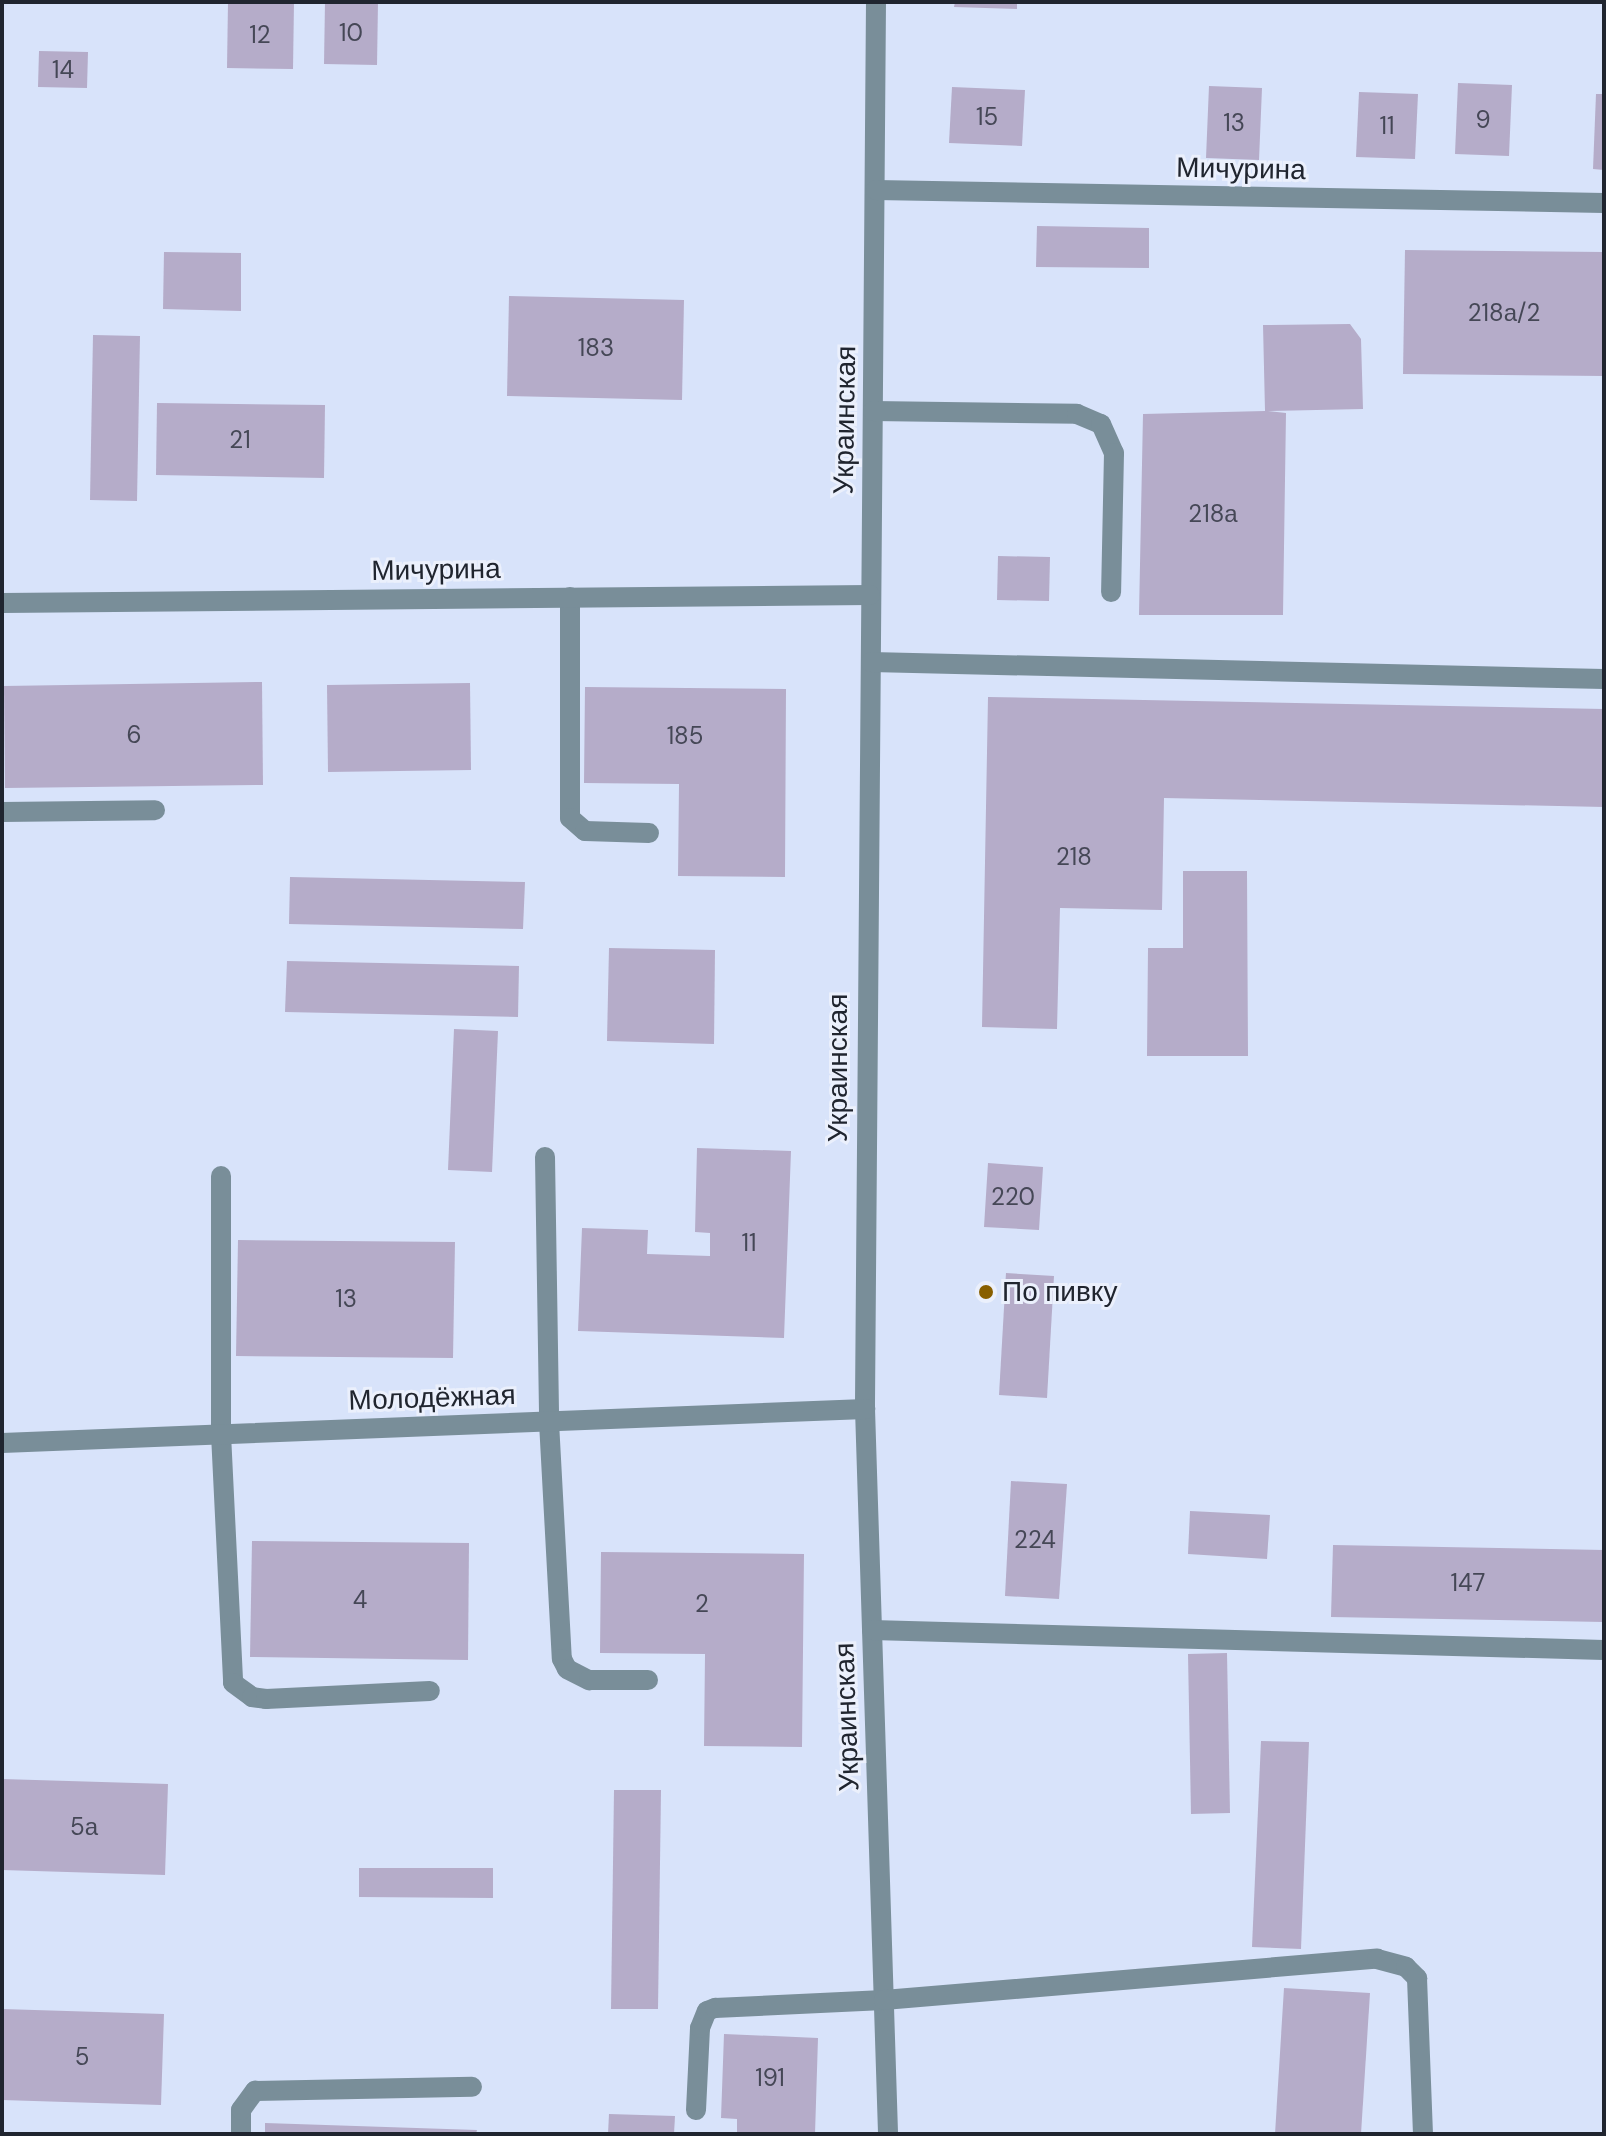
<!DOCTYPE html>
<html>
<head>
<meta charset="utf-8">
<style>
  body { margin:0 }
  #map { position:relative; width:1606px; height:2136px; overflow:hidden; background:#d8e3fa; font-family:"DM Sans",sans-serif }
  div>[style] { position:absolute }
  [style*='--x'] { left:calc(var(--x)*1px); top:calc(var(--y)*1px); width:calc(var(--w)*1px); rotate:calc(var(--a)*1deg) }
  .building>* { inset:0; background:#b5acc9 }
  .minor>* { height:20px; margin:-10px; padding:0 10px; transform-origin:10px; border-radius:10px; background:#798e99 }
  .dots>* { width:22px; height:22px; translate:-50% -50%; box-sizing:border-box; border:4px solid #ebf0fc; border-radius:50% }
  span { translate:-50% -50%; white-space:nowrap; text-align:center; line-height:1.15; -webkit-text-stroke:6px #ebf0fc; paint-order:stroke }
  .number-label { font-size:24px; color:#454756 }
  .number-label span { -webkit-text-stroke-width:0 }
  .street-label { font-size:28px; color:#20252f }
  .poi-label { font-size:28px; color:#20252f }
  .left { translate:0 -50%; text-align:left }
  .frame { position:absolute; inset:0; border:4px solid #20252f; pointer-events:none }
</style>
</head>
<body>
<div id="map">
  <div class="building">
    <i style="clip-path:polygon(228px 2px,294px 2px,293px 69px,227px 68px)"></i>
    <i style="clip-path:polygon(325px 2px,378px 2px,377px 65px,324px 64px)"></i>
    <i style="clip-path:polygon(955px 2px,1017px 2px,1017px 9px,954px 7px)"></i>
    <i style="clip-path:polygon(39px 51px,88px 52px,87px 88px,38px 87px)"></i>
    <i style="clip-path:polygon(1458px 83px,1512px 85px,1509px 156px,1455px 154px)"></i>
    <i style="clip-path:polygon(1209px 86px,1262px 88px,1259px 160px,1206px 158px)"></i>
    <i style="clip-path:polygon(952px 87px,1025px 90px,1022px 146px,949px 143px)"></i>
    <i style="clip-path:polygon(1359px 92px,1418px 94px,1415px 159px,1356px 157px)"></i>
    <i style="clip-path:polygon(1596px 94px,1604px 94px,1604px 170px,1593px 169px)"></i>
    <i style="clip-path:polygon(1037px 226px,1149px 228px,1149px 268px,1036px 267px)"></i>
    <i style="clip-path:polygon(1405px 250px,1604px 252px,1604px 376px,1403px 374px)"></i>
    <i style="clip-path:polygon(164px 252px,241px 253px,241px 311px,163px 309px)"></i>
    <i style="clip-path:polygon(509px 296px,684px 300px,682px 400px,507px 396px)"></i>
    <i style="clip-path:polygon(1350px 324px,1361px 339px,1363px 409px,1268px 411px,1286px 413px,1283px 615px,1139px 615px,1143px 414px,1265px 411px,1263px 325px)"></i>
    <i style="clip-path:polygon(93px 335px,140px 336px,137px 501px,90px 500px)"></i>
    <i style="clip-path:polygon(157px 403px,325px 405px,324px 478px,156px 475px)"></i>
    <i style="clip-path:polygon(998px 556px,1050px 557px,1049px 601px,997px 600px)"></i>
    <i style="clip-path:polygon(262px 682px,263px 785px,5px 788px,4px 686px)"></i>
    <i style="clip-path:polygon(470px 683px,471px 770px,328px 772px,327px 685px)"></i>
    <i style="clip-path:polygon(585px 687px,786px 689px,785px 877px,678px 876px,679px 784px,584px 783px)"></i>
    <i style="clip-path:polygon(988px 697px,1604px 709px,1604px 807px,1164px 798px,1162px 910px,1060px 908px,1057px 1029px,982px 1027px)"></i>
    <i style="clip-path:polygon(1183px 871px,1247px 871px,1248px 1056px,1147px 1056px,1148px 948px,1183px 948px)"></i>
    <i style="clip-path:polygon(290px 877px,525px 882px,523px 929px,289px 924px)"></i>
    <i style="clip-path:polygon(609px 948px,715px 950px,714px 1044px,607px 1041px)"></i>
    <i style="clip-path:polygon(287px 961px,519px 966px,518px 1017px,285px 1012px)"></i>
    <i style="clip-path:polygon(454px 1029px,498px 1031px,492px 1172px,448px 1170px)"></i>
    <i style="clip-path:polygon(697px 1148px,791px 1151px,784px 1338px,578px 1331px,582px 1228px,648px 1230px,647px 1254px,710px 1256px,710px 1233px,695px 1232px)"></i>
    <i style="clip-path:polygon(988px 1163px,1043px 1167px,1039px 1230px,984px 1227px)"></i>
    <i style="clip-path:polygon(238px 1240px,455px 1242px,453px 1358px,236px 1356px)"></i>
    <i style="clip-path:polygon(1006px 1273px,1054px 1276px,1047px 1398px,999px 1395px)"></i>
    <i style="clip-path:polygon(1011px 1481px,1067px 1484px,1059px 1599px,1005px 1596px)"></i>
    <i style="clip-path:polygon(1190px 1511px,1270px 1515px,1267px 1559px,1188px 1554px)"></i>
    <i style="clip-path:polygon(252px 1541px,469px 1543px,468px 1660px,250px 1657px)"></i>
    <i style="clip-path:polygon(1333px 1545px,1604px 1550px,1604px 1622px,1331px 1617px)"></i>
    <i style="clip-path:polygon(601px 1552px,804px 1554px,802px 1747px,704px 1746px,705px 1654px,600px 1653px)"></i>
    <i style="clip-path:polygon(1227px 1653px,1230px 1813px,1191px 1814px,1188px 1654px)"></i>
    <i style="clip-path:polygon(1261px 1741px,1309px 1742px,1301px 1949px,1252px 1947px)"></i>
    <i style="clip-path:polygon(2px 1779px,168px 1784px,165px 1875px,2px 1870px)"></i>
    <i style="clip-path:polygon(614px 1790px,661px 1790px,658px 2009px,611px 2009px)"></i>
    <i style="clip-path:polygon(359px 1868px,493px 1868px,493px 1898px,359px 1897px)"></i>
    <i style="clip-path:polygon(1284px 1988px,1370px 1993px,1361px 2134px,1275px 2134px)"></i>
    <i style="clip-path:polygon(2px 2009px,164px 2014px,161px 2105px,2px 2100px)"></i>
    <i style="clip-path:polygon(724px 2034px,818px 2038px,815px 2134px,737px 2134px,737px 2119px,721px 2118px)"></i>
    <i style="clip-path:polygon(609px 2114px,675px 2116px,674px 2134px,608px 2134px)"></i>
    <i style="clip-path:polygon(265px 2123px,477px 2130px,476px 2134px,265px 2134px)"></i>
  </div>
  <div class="minor">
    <i style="--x:876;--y:2;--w:1407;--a:90.45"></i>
    <i style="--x:865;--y:1409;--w:725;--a:88.18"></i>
    <i style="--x:876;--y:190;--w:728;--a:1.02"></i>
    <i style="--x:873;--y:411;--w:204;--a:0.8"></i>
    <i style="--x:1077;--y:414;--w:26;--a:23"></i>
    <i style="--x:1101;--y:424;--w:32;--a:66"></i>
    <i style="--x:1114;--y:453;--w:139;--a:91.2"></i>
    <i style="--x:570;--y:597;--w:221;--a:90"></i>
    <i style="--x:570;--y:818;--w:20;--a:41"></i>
    <i style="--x:585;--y:831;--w:64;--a:1.8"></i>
    <i style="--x:2;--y:603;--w:868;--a:-0.53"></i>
    <i style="--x:871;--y:662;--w:733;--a:1.33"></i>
    <i style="--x:2;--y:812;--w:153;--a:-0.7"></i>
    <i style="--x:545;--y:1157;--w:265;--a:89.1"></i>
    <i style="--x:549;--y:1422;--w:237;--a:86.9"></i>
    <i style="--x:562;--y:1659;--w:11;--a:63"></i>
    <i style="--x:567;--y:1669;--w:25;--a:27"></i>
    <i style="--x:589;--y:1680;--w:59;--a:0"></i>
    <i style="--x:221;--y:1176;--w:258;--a:90"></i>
    <i style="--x:221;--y:1434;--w:249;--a:87.2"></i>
    <i style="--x:233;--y:1683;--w:24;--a:36"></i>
    <i style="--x:252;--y:1697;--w:14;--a:8"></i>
    <i style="--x:266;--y:1699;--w:164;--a:-2.8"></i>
    <i style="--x:2;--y:1443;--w:864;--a:-2.26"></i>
    <i style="--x:872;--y:1630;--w:732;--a:1.57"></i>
    <i style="--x:696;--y:2110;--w:82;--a:-87.2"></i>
    <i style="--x:700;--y:2028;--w:18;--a:-68"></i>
    <i style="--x:707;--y:2011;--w:9;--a:-21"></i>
    <i style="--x:715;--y:2008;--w:169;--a:-2.7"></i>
    <i style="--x:884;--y:2000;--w:495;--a:-4.8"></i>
    <i style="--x:1377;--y:1959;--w:30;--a:15"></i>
    <i style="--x:1406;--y:1967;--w:16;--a:45"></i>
    <i style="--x:1417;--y:1978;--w:156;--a:87.8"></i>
    <i style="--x:241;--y:2134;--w:24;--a:-90"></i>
    <i style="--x:241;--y:2110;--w:24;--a:-54"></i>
    <i style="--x:255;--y:2091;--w:217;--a:-1.1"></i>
  </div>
  <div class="dots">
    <i style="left:986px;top:1292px;background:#885f00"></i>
  </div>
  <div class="number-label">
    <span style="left:351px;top:33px">10</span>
    <span style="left:260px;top:35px">12</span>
    <span style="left:63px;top:70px">14</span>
    <span style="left:987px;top:117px">15</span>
    <span style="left:1483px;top:120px">9</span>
    <span style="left:1234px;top:123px">13</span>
    <span style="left:1387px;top:126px">11</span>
    <span style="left:1504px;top:313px">218а/2</span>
    <span style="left:596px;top:348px">183</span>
    <span style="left:240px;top:440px">21</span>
    <span style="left:1213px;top:514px">218а</span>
    <span style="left:134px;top:735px">6</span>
    <span style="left:685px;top:736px">185</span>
    <span style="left:1074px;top:857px">218</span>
    <span style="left:1013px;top:1197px">220</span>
    <span style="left:749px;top:1243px">11</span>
    <span style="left:346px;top:1299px">13</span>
    <span style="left:1035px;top:1540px">224</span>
    <span style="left:1468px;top:1583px">147</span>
    <span style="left:360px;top:1600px">4</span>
    <span style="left:702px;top:1604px">2</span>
    <span style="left:84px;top:1827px">5а</span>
    <span style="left:82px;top:2057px">5</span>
    <span style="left:770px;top:2078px">191</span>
  </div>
  <div class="street-label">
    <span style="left:1241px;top:169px;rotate:1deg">Мичурина</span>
    <span style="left:845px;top:420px;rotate:-89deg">Украинская</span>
    <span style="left:436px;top:570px;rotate:-1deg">Мичурина</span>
    <span style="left:838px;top:1068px;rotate:-90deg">Украинская</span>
    <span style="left:432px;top:1398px;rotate:-2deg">Молодёжная</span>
    <span style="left:847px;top:1717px;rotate:-92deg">Украинская</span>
  </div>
  <div class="poi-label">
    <span class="left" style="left:1002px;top:1292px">По пивку</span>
  </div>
  <div class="frame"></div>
</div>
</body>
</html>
